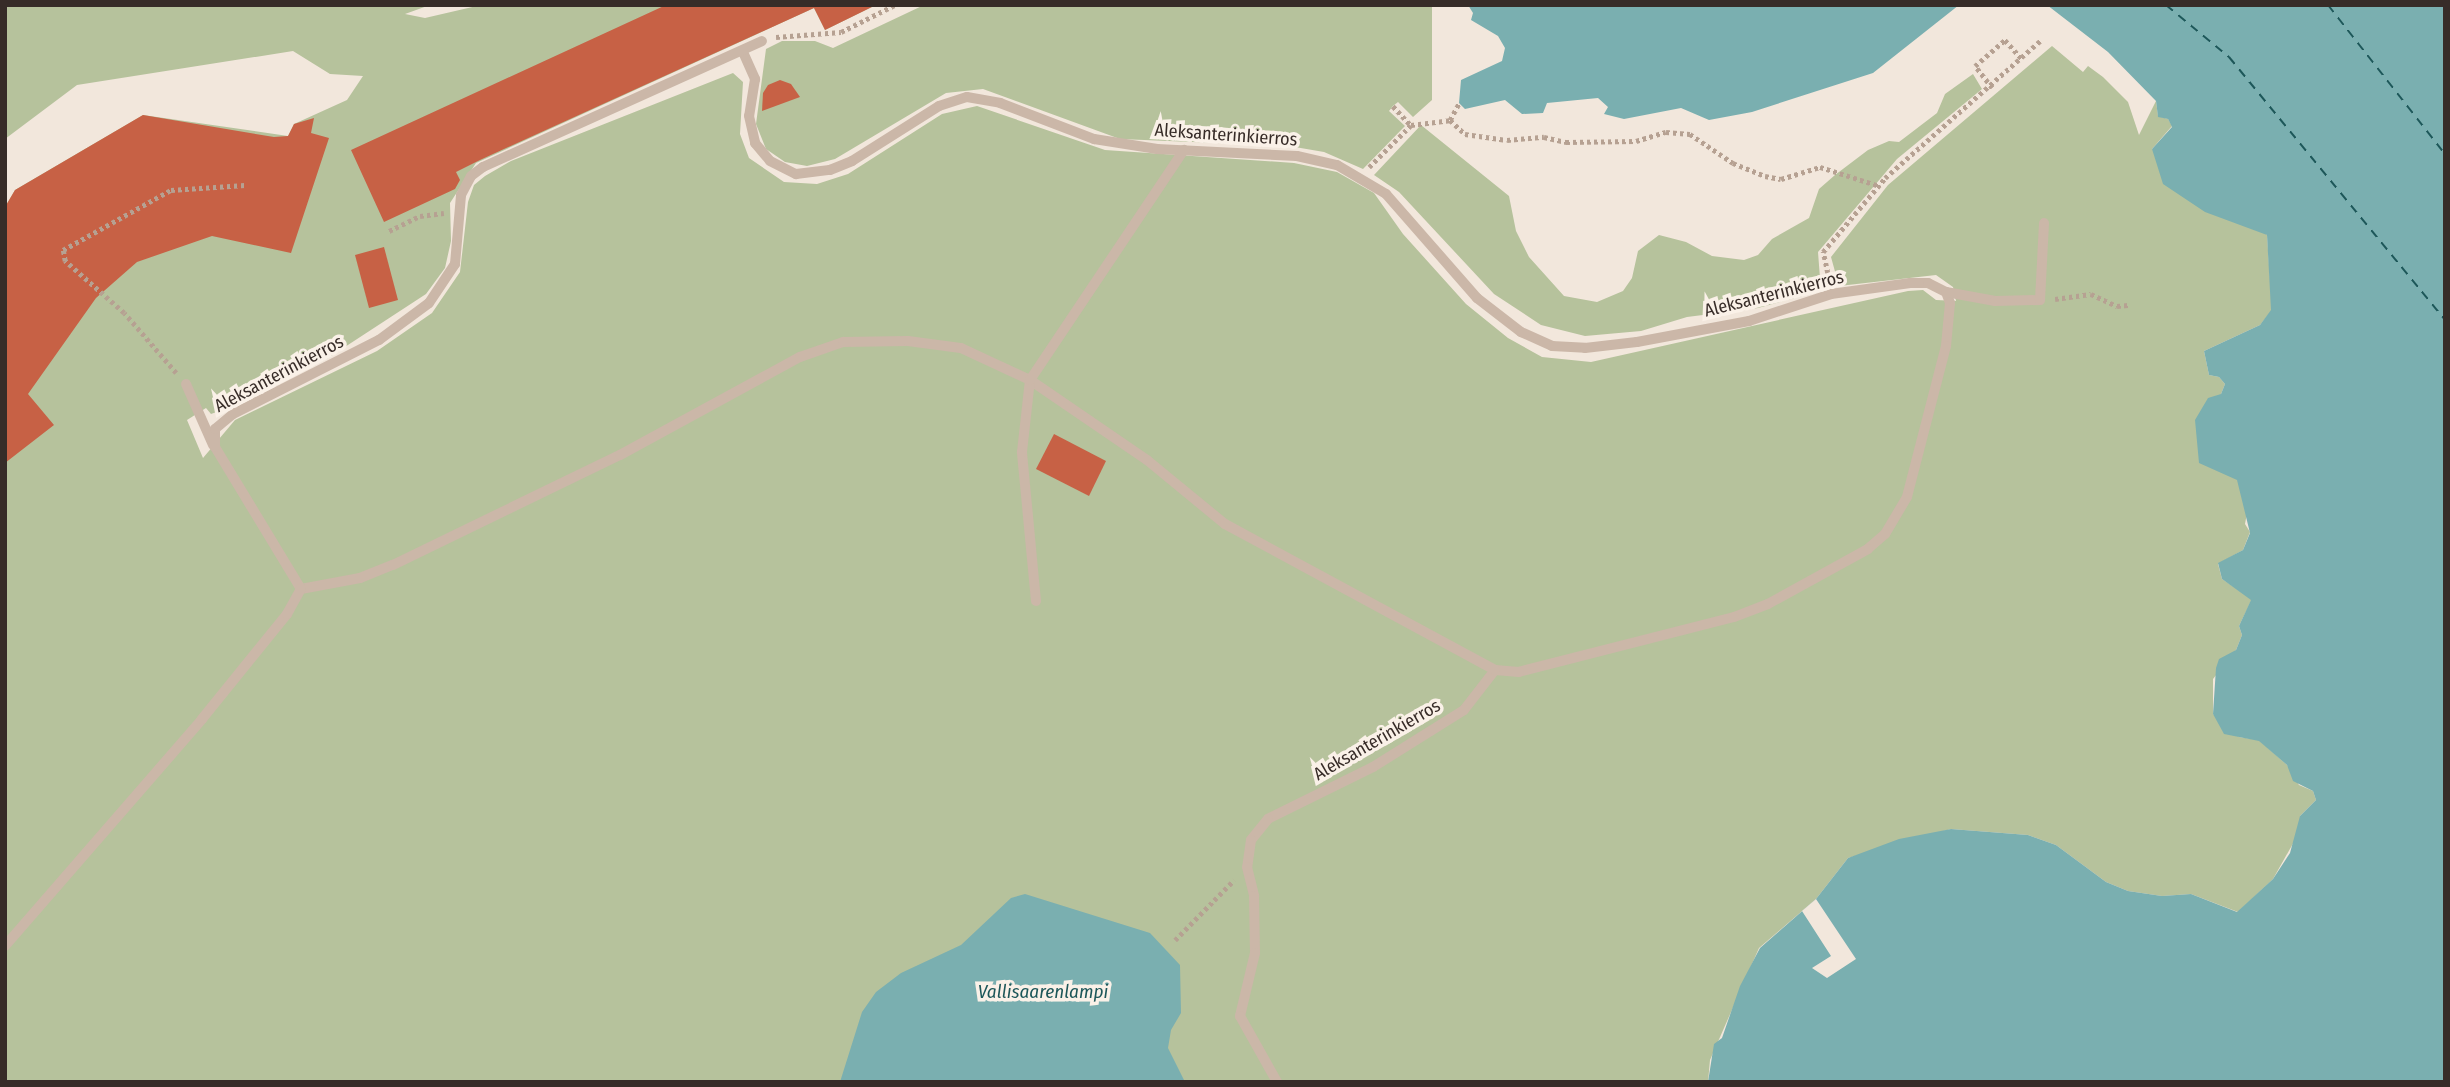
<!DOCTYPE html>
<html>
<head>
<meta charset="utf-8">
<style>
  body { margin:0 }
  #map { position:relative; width:2450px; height:1087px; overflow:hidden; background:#f2e7dc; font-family:"Fira Sans Condensed",sans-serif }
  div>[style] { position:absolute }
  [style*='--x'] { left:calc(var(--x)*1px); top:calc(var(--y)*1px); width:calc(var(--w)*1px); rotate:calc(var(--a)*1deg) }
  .green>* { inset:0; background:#b6c29c }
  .water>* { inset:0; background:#7aafb0 }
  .pier>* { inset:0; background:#f2e7dc }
  .ferry>* { height:2px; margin-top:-1px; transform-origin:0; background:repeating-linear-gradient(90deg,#1d5759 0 9px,transparent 0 16px) }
  .building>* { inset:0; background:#c76145 }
  .path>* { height:4.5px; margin-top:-2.25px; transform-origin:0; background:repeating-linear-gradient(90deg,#b6a192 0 3.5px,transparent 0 7px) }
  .lane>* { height:10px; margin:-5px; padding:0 5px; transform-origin:5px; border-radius:5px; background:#cbb7a8 }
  span { translate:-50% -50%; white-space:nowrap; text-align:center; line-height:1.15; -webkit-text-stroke:7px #faf1e8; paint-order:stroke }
  .street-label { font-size:18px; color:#372c28 }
  .water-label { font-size:19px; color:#1d5759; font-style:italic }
  .frame { position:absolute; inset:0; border:7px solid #372c28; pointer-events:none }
</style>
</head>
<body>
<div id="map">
  <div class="green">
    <i style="clip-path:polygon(5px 5px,430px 5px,405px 14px,425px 18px,481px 5px,876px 5px,825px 30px,814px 8px,476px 163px,450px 203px,451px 241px,445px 268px,426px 294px,328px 358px,230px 407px,211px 414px,206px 408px,187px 420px,203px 458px,235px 420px,377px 351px,432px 313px,460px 272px,468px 202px,474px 185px,485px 176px,511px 161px,733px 73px,743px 82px,740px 134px,749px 158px,784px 182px,817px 184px,848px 174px,942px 114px,977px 106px,1105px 150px,1294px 163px,1337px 172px,1374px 193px,1403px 234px,1466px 304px,1508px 338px,1542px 357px,1591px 362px,1908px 291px,1923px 290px,1936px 300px,1956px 301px,1953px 287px,1936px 275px,1839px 286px,1831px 257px,1888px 185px,2052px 46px,2083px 72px,2088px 66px,2103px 77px,2128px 102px,2139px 135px,2156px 101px,2158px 116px,2168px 119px,2172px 126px,2152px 149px,2267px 235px,2272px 310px,2260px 325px,2204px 351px,2209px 375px,2219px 377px,2225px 384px,2221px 394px,2247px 513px,2245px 524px,2250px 532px,2243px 550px,2218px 564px,2222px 579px,2252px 599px,2239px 626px,2242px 635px,2236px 650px,2213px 679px,2213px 714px,2239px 737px,2259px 740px,2287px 765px,2299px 785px,2313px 791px,2316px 800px,2300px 816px,2300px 831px,2273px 879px,2238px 912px,2191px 894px,2162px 896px,2128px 891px,2106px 882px,2056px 845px,2028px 835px,1951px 829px,1848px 858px,1816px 899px,1759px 948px,1710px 1060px,1708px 1082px,5px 1082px,5px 207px,15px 190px,143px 115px,288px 136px,294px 124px,347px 100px,363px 76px,330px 74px,293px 51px,77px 85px,5px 139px)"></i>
    <i style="clip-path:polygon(924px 5px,1432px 5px,1432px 100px,1413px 117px,1398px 102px,1393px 106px,1389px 111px,1405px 126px,1363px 169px,1324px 152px,1289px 146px,1120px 139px,983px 89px,946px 93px,835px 159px,807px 166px,785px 162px,766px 149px,756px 124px,766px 49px,782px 41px,815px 41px,833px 48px)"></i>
    <i style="clip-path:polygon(1973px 74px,1982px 89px,1897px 159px,1818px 252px,1821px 291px,1758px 308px,1687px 317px,1641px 331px,1585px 336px,1541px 325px,1494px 294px,1399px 192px,1374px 175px,1421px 125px,1509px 196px,1516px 231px,1529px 257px,1564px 296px,1597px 302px,1623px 291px,1632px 278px,1638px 251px,1659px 235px,1686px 242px,1712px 256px,1744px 260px,1758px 255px,1772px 239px,1809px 218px,1819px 189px,1835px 175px,1868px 150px,1889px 141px,1899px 142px,1937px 113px,1945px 94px)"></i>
  </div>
  <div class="water">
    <i style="clip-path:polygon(1468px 5px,1959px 5px,1873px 73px,1752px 112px,1709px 120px,1681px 108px,1624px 119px,1604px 114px,1608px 107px,1598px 98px,1547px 103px,1543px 113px,1522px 114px,1505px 100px,1465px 109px,1459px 103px,1461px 80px,1502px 61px,1505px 48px,1498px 36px,1471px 20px,1473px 13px)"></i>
    <i style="clip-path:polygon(2047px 5px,2445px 5px,2445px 1082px,1708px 1082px,1714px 1044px,1722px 1038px,1740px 986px,1760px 948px,1816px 899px,1848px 858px,1899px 839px,1951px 829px,2028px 835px,2056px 845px,2106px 882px,2128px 891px,2162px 896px,2191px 894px,2237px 912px,2273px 879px,2290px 853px,2300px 816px,2316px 800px,2313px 791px,2293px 781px,2287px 765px,2259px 741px,2224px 734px,2213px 714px,2216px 668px,2219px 659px,2236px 650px,2242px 635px,2239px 626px,2251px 600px,2222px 579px,2218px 563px,2243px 550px,2250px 533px,2237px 480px,2199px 463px,2195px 420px,2208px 398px,2221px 394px,2225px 384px,2219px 377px,2209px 375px,2204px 351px,2260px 325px,2271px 310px,2267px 235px,2205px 212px,2163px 184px,2152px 149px,2172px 127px,2168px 119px,2158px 117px,2156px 101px,2108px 52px)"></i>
    <i style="clip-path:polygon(1025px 894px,1150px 933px,1180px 965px,1181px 1013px,1171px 1030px,1168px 1048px,1185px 1082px,840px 1082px,862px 1012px,876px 992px,901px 973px,961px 945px,1011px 898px)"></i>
  </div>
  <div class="pier">
    <i style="clip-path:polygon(1816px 899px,1856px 959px,1827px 978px,1812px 968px,1831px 956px,1802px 911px)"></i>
  </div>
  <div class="ferry">
    <i style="--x:2166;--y:5;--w:82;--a:39.5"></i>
    <i style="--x:2229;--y:57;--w:340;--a:50.6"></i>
    <i style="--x:2328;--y:5;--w:189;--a:51.9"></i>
  </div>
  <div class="building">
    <i style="clip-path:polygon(666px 5px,876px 5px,825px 30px,814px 8px,480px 160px,456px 172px,460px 180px,455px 189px,384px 222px,351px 150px)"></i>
    <i style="clip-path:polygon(780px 80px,791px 84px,800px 97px,762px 111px,763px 93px,768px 85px)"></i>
    <i style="clip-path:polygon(143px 115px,274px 137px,288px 136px,294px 124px,314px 118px,311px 133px,329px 138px,291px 253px,212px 236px,137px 262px,96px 298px,28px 394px,54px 425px,5px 463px,5px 207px,15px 190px)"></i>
    <i style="clip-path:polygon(384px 247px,398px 300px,369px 308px,355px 255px)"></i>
    <i style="clip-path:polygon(1054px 434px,1106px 461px,1089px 496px,1036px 469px)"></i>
  </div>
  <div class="path">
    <i style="--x:776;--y:37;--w:65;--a:-4.4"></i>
    <i style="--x:841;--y:32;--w:60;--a:-26.6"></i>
    <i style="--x:1992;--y:88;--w:28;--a:-128"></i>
    <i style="--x:1975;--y:66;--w:40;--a:-41"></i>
    <i style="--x:2005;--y:40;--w:27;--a:48"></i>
    <i style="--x:1393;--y:106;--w:26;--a:47"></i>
    <i style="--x:1450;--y:120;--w:19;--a:-62"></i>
    <i style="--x:1369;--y:167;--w:59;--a:-45"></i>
    <i style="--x:1411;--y:125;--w:39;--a:-7"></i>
    <i style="--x:1450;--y:120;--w:21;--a:43"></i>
    <i style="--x:1465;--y:134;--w:42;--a:8.1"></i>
    <i style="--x:1507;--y:140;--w:37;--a:-5"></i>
    <i style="--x:1544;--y:137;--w:23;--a:13"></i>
    <i style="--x:1566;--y:142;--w:70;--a:-0.8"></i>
    <i style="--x:1636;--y:141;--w:31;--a:-17"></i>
    <i style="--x:1666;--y:132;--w:24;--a:5"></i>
    <i style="--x:1690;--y:134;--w:52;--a:34"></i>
    <i style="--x:1733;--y:163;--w:35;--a:22"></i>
    <i style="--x:1765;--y:176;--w:16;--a:11"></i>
    <i style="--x:1781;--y:179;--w:41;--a:-17.1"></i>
    <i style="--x:1820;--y:167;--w:63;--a:17.6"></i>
    <i style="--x:389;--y:231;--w:34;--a:-26"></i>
    <i style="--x:420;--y:216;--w:24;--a:-7"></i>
    <i style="--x:1829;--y:280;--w:29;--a:-102"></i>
    <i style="--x:1823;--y:252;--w:97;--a:-50"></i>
    <i style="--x:1885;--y:178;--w:207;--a:-41.5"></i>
    <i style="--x:2055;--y:299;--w:36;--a:-8"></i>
    <i style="--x:2091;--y:294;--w:29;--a:25"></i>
    <i style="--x:2117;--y:306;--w:11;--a:-5"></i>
    <i style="--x:176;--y:373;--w:79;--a:-130.9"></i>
    <i style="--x:124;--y:313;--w:79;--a:-138.6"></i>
    <i style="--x:65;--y:261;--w:11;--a:-100"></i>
    <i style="--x:63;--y:250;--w:124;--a:-29.1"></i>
    <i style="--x:171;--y:190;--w:74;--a:-3.9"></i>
    <i style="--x:1175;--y:940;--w:84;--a:-45.5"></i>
  </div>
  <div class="lane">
    <i style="--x:743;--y:52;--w:30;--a:66"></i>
    <i style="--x:755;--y:79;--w:37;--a:99"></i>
    <i style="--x:749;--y:116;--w:28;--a:77"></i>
    <i style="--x:755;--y:143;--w:23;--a:50"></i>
    <i style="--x:770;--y:161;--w:29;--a:27"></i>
    <i style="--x:796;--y:174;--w:34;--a:-7"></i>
    <i style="--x:830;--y:170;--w:24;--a:-22"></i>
    <i style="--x:852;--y:161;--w:103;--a:-32.3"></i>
    <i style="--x:939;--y:106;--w:29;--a:-18"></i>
    <i style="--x:967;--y:97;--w:34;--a:10"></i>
    <i style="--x:1000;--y:103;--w:101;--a:21"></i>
    <i style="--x:1094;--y:139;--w:64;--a:9"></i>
    <i style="--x:1157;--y:149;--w:140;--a:2.9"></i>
    <i style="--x:1297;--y:156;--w:41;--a:12.7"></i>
    <i style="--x:1337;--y:165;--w:57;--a:30.6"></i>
    <i style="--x:1386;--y:194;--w:138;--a:48.8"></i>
    <i style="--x:1477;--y:298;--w:56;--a:37.7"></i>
    <i style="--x:1521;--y:332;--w:34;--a:24"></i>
    <i style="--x:1552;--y:346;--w:33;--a:3"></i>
    <i style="--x:1585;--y:348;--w:52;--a:-6.6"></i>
    <i style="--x:1637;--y:342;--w:114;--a:-10.6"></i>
    <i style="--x:1749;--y:321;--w:86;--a:-18.2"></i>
    <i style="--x:1831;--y:294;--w:80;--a:-7.9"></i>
    <i style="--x:1910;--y:283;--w:18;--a:0"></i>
    <i style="--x:1928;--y:283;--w:20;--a:27"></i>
    <i style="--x:1946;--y:292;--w:12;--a:70"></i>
    <i style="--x:1950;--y:303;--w:43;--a:95.3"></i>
    <i style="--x:1946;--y:346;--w:156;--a:104.5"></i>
    <i style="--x:1907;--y:497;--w:43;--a:120.7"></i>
    <i style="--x:1885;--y:534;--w:23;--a:139"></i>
    <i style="--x:1868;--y:549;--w:114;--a:151.2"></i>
    <i style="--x:1768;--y:604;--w:36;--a:159"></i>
    <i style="--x:1734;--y:617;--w:222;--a:165.7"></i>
    <i style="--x:1519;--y:672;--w:24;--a:-175"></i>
    <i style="--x:1495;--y:670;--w:51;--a:127.8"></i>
    <i style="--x:1464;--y:710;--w:107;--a:147.9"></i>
    <i style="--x:1373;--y:767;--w:117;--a:153.7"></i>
    <i style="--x:1268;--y:819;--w:27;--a:129"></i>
    <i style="--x:1251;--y:840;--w:27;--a:98"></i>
    <i style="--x:1247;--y:867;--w:30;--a:76"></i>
    <i style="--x:1254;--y:896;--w:57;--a:89"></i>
    <i style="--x:1255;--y:953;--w:65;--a:103.4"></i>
    <i style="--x:1240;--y:1016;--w:76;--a:60.7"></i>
    <i style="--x:1946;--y:292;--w:50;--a:10.4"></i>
    <i style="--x:1995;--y:301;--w:45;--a:-1.3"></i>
    <i style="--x:2040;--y:300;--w:77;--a:-87"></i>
    <i style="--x:186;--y:384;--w:67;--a:66.1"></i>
    <i style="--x:301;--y:589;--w:60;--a:-10.6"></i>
    <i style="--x:360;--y:578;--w:35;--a:-22"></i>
    <i style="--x:393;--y:565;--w:252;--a:-25.9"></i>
    <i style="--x:620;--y:455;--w:205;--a:-28.6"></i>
    <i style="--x:800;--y:357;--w:46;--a:-19.2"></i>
    <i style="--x:843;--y:342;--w:65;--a:-0.9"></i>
    <i style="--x:908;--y:341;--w:53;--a:7.5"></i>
    <i style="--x:961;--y:348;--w:76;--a:24.9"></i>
    <i style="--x:1030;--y:380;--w:142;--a:34.4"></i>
    <i style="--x:1147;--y:460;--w:101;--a:39.4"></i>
    <i style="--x:1225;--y:524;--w:307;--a:28.4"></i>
    <i style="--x:301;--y:589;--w:166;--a:-121.2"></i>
    <i style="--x:215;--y:447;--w:18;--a:-90"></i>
    <i style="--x:215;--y:429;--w:23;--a:-40"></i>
    <i style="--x:233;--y:414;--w:164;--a:-26.9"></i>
    <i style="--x:379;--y:340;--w:62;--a:-36.5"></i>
    <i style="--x:429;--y:303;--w:47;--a:-56.3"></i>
    <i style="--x:455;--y:264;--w:69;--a:-85"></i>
    <i style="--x:461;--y:195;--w:21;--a:-62"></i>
    <i style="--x:471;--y:176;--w:15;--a:-37"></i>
    <i style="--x:483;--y:167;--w:306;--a:-24.3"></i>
    <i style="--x:1036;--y:601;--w:150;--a:-95.4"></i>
    <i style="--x:1022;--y:452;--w:72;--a:-83.7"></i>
    <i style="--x:1030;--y:380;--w:277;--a:-56.2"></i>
    <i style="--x:5;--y:946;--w:301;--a:-49"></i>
    <i style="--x:202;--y:719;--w:135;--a:-51"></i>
    <i style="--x:287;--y:614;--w:29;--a:-61"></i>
  </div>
  <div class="street-label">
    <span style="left:1226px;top:135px;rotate:4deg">Aleksanterinkierros</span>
    <span style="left:1774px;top:294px;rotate:-14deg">Aleksanterinkierros</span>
    <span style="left:279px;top:374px;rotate:-28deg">Aleksanterinkierros</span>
    <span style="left:1377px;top:740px;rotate:-30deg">Aleksanterinkierros</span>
  </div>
  <div class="water-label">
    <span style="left:1043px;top:992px">Vallisaarenlampi</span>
  </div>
  <div class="frame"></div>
</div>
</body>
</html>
